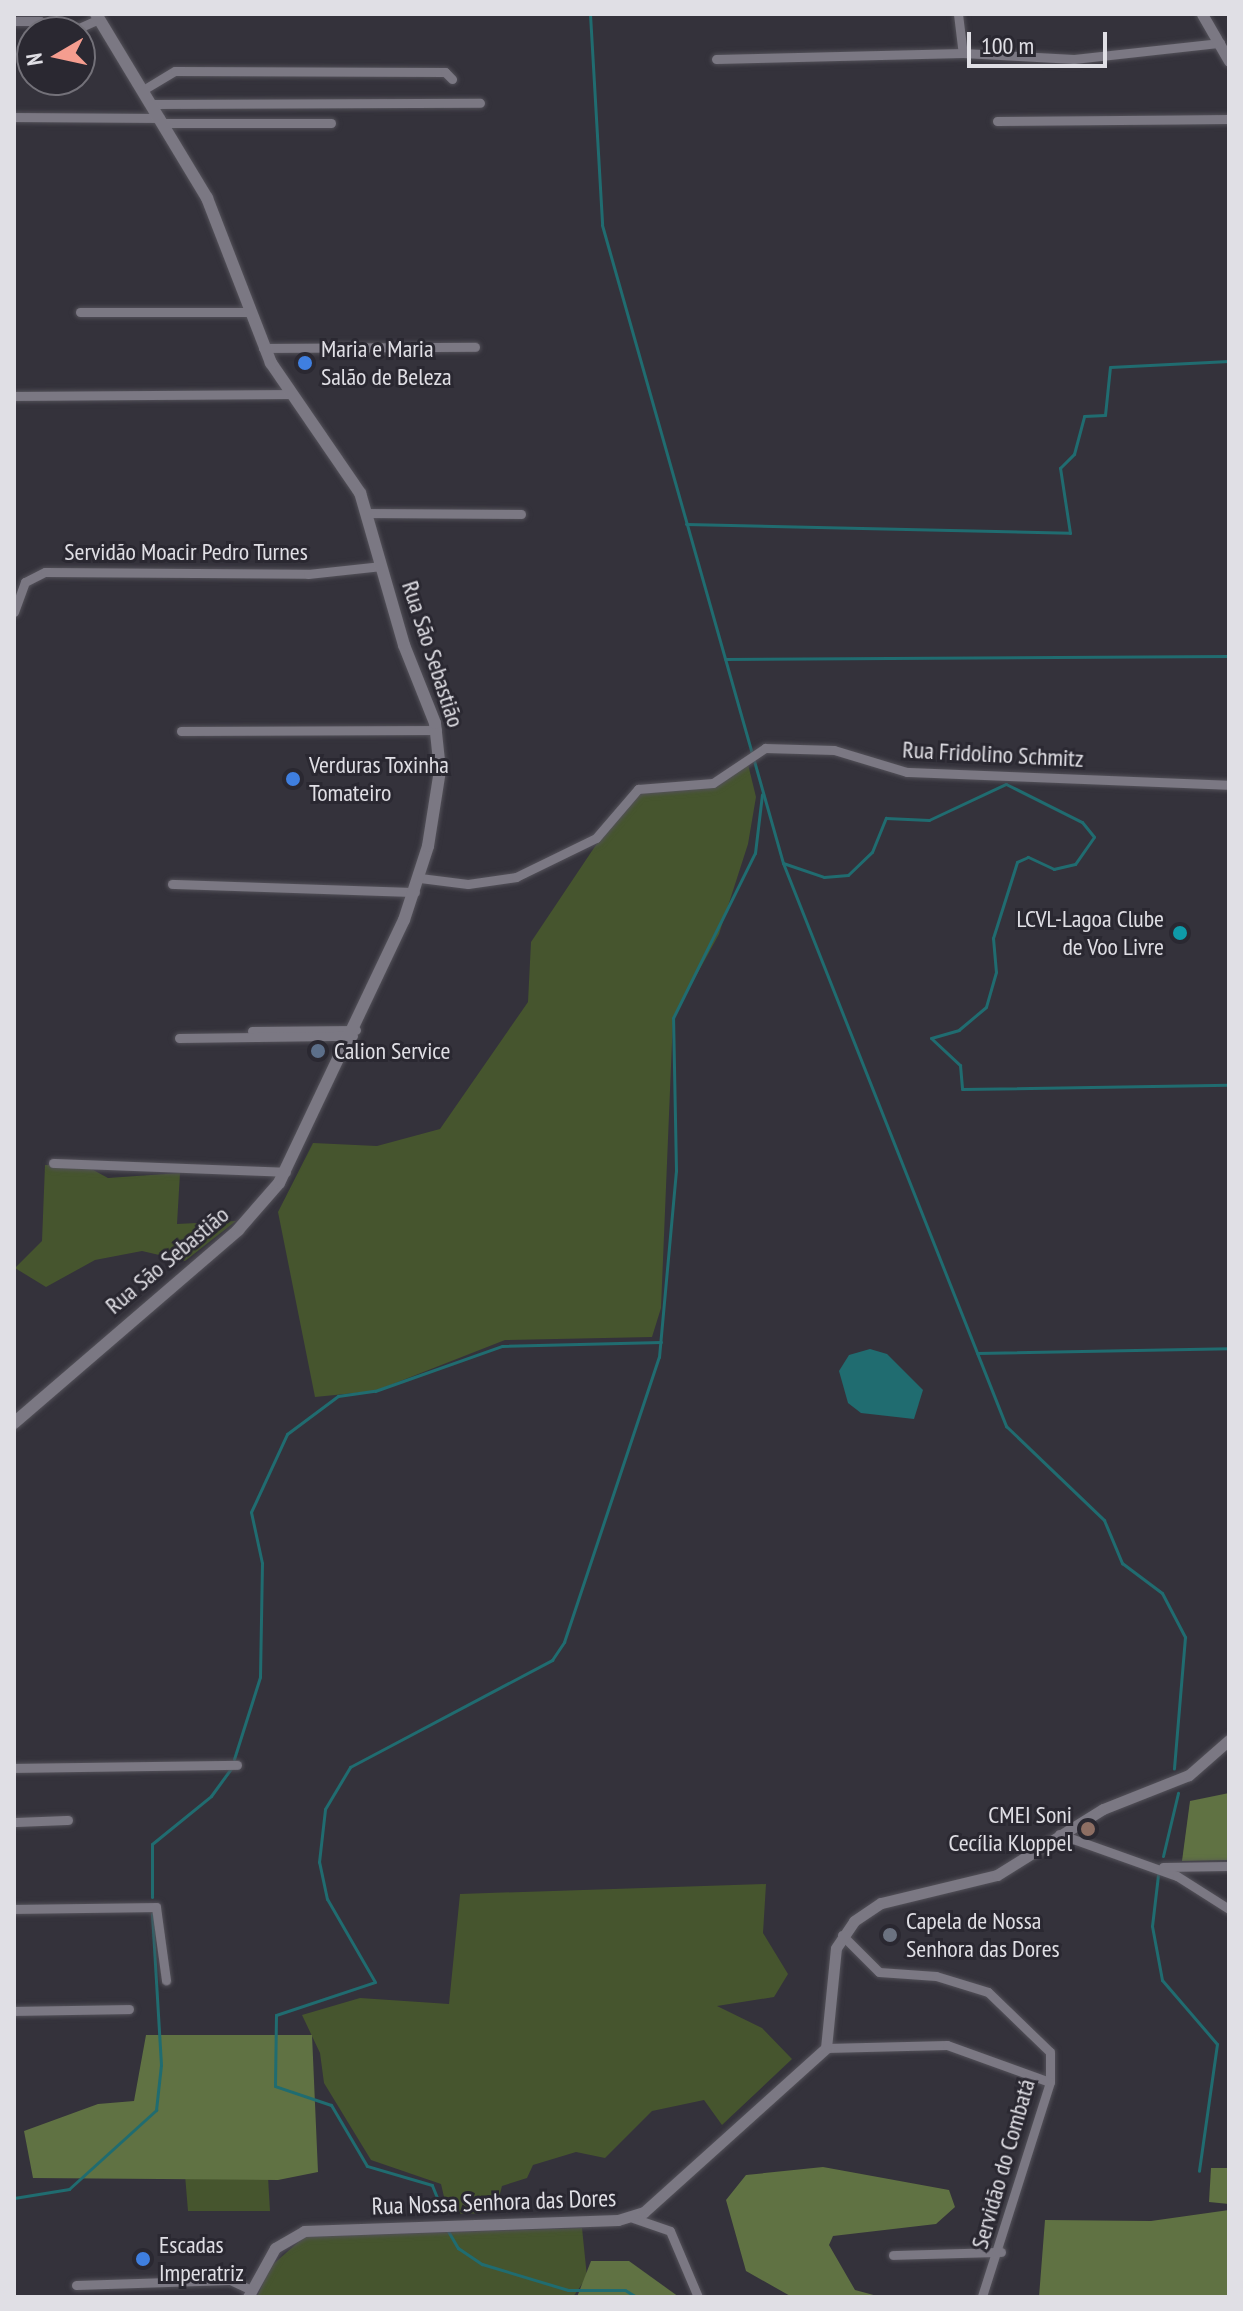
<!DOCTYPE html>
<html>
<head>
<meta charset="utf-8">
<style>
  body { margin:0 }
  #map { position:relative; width:1243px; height:2311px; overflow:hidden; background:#34323b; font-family:"PT Sans Narrow",sans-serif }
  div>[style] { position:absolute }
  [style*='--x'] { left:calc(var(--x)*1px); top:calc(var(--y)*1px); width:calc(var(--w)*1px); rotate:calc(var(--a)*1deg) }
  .green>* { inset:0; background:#46552e }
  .forest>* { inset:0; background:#607243 }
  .water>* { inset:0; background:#206c70 }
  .stream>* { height:3px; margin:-1.5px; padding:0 1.5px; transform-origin:1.5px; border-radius:1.5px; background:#206c70 }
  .roads { filter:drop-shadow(0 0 2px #535159) drop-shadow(0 0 2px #535159) }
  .minor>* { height:9px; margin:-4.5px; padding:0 4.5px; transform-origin:4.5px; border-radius:4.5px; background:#7b7883 }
  .tertiary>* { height:11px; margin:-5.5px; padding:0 5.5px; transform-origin:5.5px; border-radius:5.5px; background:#7b7883 }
  .secondary>* { height:12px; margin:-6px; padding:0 6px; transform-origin:6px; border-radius:6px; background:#7b7883 }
  .dots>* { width:22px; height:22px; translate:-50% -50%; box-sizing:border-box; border:4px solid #2a2831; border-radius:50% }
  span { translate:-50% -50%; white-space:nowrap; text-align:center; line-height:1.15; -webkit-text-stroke:6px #2a2831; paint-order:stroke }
  .poi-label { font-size:24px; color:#e0dfe5 }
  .left { translate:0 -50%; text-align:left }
  .right { translate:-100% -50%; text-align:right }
  .street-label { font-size:24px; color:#e0dfe5 }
  .frame { position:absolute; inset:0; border:16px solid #e0dfe5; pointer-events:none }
  .north { position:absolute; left:16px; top:16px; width:80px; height:80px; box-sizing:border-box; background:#2a2831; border:2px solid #737179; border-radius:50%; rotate:261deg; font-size:22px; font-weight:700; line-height:32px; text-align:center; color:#e0dfe5 }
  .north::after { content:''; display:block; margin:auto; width:28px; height:36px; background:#f59d8f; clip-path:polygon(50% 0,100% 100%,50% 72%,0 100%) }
  .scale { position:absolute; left:967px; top:32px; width:140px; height:36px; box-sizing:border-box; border:4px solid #e0dfe5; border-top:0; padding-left:10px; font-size:24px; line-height:28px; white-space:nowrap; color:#e0dfe5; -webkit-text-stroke:6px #2a2831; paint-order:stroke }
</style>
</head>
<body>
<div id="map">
  <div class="green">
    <i style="clip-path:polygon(747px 760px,756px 797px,748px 844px,719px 934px,673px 1018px,661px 1308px,652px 1337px,505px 1340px,375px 1391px,315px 1397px,278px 1212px,313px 1143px,377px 1146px,440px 1129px,528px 1002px,531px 942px,628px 797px,638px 789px,702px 785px)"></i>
    <i style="clip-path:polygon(45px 1165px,86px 1166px,108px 1178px,180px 1173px,177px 1224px,236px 1221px,185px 1261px,142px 1251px,95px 1260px,46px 1287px,15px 1268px,42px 1241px)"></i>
    <i style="clip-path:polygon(766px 1884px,763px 1933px,788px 1974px,774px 1997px,717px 2006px,762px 2028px,792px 2059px,722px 2125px,704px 2100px,652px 2111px,605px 2158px,576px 2152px,533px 2165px,527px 2178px,502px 2186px,495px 2213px,448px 2214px,441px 2184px,371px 2160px,324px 2083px,320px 2053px,302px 2015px,360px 1998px,449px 2004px,460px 1894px)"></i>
    <i style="clip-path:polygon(185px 2175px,268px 2177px,270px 2211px,188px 2211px)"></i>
    <i style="clip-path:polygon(582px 2228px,587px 2277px,573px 2297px,257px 2297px,270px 2267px,304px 2237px)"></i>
  </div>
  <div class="forest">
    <i style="clip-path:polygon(1229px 1793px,1229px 1860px,1182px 1861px,1190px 1801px)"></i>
    <i style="clip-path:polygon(146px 2035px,312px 2035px,318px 2172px,278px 2180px,33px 2178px,24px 2131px,98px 2104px,134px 2101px)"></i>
    <i style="clip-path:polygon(823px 2167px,949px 2190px,955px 2207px,936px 2224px,833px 2236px,829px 2245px,855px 2290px,881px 2297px,792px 2297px,746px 2271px,726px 2200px,746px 2175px)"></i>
    <i style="clip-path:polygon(1211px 2168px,1229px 2168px,1229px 2204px,1209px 2202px)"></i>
    <i style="clip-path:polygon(1229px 2210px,1229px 2297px,1039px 2297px,1045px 2220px,1151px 2221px)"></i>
    <i style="clip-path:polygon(591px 2261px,629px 2261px,679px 2297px,577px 2297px)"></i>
  </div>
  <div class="water">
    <i style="clip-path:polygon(870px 1349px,887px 1354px,923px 1390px,914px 1419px,861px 1413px,848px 1403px,839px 1371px,849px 1355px)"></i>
  </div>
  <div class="stream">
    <i style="--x:590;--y:14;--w:211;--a:86.7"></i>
    <i style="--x:602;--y:225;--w:663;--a:74.16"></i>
    <i style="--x:783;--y:863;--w:606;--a:68.39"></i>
    <i style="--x:1006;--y:1426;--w:136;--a:43.8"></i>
    <i style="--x:1104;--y:1520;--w:47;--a:67.3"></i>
    <i style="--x:1122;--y:1563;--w:50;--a:36.9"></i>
    <i style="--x:1162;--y:1593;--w:50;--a:62.4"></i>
    <i style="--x:1185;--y:1637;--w:132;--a:94.8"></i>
    <i style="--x:686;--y:524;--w:384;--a:1.3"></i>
    <i style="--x:1070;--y:533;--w:66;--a:-98.7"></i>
    <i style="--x:1060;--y:468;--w:20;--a:-45"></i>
    <i style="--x:1074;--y:454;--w:39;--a:-75"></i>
    <i style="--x:1084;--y:416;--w:21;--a:-3"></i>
    <i style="--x:1105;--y:415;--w:48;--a:-84.1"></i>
    <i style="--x:1110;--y:367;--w:119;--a:-2.9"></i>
    <i style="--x:725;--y:659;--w:504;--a:-0.34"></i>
    <i style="--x:783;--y:863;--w:43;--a:18.9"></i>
    <i style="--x:824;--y:877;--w:24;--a:-5"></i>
    <i style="--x:848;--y:875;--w:33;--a:-44"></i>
    <i style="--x:872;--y:852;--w:37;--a:-68"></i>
    <i style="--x:886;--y:818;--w:43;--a:2.7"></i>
    <i style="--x:929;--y:820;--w:85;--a:-25.1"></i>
    <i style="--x:1006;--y:784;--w:85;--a:26.6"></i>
    <i style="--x:1082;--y:822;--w:19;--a:51"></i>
    <i style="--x:1094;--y:837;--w:33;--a:125"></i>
    <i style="--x:1075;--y:864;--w:22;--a:167"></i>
    <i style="--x:1054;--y:869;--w:29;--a:-155"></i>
    <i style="--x:1028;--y:857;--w:12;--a:156"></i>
    <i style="--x:1017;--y:862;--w:80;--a:107.5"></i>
    <i style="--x:993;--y:938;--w:34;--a:85"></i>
    <i style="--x:996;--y:972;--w:36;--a:106"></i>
    <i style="--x:986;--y:1007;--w:35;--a:140"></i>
    <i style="--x:959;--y:1030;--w:29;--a:164"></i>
    <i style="--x:931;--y:1038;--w:40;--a:43"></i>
    <i style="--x:960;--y:1065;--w:24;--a:85"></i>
    <i style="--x:962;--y:1089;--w:267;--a:-0.9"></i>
    <i style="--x:977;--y:1353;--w:252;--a:-1.1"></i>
    <i style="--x:234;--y:1759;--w:86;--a:-72.4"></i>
    <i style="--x:260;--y:1677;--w:114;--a:-89"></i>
    <i style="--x:262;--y:1563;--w:52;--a:-102.2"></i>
    <i style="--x:251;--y:1512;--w:86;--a:-65.2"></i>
    <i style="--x:287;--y:1434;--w:64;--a:-36.7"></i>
    <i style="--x:338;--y:1396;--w:37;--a:-8"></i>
    <i style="--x:375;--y:1391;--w:135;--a:-19.5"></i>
    <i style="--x:502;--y:1346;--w:159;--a:-1.4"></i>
    <i style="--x:1163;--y:1856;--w:65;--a:-76.6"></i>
    <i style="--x:1158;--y:1875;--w:51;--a:96.7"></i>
    <i style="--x:1152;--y:1926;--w:55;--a:79.5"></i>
    <i style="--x:1162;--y:1980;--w:84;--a:49.3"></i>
    <i style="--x:1217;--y:2044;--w:128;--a:98.1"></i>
    <i style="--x:152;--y:1897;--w:53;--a:-90"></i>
    <i style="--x:152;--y:1844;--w:76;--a:-39.1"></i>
    <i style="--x:211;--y:1796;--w:34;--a:-54"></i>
    <i style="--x:14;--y:2198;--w:56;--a:-9.3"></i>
    <i style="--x:69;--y:2189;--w:118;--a:-42.2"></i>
    <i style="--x:156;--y:2110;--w:45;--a:-83.7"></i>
    <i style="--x:161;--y:2065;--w:152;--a:-93.4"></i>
    <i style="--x:442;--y:2210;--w:27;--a:-112"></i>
    <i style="--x:432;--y:2185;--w:68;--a:-163.7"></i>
    <i style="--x:367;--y:2166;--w:71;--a:-120.5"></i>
    <i style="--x:331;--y:2105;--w:59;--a:-161.3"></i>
    <i style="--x:275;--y:2086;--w:71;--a:-89.2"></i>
    <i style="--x:276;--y:2015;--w:104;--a:-18.4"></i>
    <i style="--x:375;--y:1982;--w:96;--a:-120"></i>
    <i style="--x:327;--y:1899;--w:38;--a:-102"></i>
    <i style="--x:319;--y:1862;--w:53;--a:-83.5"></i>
    <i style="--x:325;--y:1809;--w:49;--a:-59.2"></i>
    <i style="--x:350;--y:1767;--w:229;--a:-27.9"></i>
    <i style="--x:552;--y:1660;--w:22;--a:-56"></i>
    <i style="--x:564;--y:1642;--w:300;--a:-71.6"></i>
    <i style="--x:659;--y:1357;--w:187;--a:-84.8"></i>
    <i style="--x:676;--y:1171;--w:153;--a:-91.1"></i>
    <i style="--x:673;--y:1018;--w:184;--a:-63.6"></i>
    <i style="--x:755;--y:853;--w:59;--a:-83.2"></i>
    <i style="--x:448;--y:2231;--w:20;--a:60"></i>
    <i style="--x:458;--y:2248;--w:29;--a:34"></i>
    <i style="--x:482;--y:2264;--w:90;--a:16.8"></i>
    <i style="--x:568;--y:2290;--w:57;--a:0"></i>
    <i style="--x:625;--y:2290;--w:13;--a:32"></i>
  </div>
  <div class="roads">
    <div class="minor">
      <i style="--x:958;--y:14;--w:39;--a:83"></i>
      <i style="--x:963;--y:53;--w:111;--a:3.1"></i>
      <i style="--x:1074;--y:59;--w:147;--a:-6.3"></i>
      <i style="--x:14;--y:21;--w:26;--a:0"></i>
      <i style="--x:40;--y:21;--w:25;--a:26"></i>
      <i style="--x:70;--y:32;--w:32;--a:-24"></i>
      <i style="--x:716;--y:59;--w:247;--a:-1.4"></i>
      <i style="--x:143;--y:90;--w:37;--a:-31"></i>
      <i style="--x:175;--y:71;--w:270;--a:0.2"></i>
      <i style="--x:445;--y:72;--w:10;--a:45"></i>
      <i style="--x:152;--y:104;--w:328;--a:-0.2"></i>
      <i style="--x:14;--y:117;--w:146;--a:0.4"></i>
      <i style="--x:997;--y:121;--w:232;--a:-0.5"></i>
      <i style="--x:163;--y:123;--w:168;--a:0"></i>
      <i style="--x:80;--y:312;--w:167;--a:0"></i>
      <i style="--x:263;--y:348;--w:212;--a:-0.3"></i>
      <i style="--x:14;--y:396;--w:277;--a:-0.4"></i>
      <i style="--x:368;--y:513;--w:153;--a:0.4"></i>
      <i style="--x:14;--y:612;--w:32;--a:-70"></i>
      <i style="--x:25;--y:582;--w:22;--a:-27"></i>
      <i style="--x:45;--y:572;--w:263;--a:0.4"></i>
      <i style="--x:308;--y:574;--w:74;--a:-6.2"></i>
      <i style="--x:181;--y:731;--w:256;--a:-0.2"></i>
      <i style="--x:420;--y:878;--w:48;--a:7.1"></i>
      <i style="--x:468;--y:884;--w:49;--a:-8.3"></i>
      <i style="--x:516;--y:877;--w:89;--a:-26"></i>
      <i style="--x:596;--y:838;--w:65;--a:-49.4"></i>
      <i style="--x:638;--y:789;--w:75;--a:-4.6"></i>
      <i style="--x:713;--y:783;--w:63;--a:-33.9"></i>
      <i style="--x:765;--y:748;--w:69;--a:1.7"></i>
      <i style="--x:834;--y:750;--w:76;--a:16.8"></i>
      <i style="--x:907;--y:772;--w:322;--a:2.3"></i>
      <i style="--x:172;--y:884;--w:243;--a:1.9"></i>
      <i style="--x:252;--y:1031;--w:104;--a:-0.6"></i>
      <i style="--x:179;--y:1038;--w:174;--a:-0.7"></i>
      <i style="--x:53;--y:1163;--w:233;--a:2.2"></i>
      <i style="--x:14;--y:1768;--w:223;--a:-0.8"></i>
      <i style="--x:14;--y:1822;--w:54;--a:-2.1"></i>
      <i style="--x:1059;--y:1834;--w:125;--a:19.6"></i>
      <i style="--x:1177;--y:1876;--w:62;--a:32.4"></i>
      <i style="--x:1163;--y:1867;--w:66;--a:-0.9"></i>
      <i style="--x:14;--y:1909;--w:142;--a:-0.8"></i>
      <i style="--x:156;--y:1907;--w:74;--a:82.2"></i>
      <i style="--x:842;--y:1935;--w:52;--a:45"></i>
      <i style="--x:879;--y:1972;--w:57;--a:4"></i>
      <i style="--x:936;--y:1976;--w:54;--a:17.1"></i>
      <i style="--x:988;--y:1992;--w:86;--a:44.1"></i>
      <i style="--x:1050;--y:2052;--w:30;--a:90"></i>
      <i style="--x:1050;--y:2082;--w:225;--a:107.6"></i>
      <i style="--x:14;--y:2011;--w:115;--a:-1"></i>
      <i style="--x:826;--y:2048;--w:121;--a:-1.4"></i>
      <i style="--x:947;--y:2045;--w:109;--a:19.8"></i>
      <i style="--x:633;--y:2218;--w:39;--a:19"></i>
      <i style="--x:670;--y:2231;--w:72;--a:67"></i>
      <i style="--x:893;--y:2255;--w:108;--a:-1.6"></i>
      <i style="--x:76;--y:2285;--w:154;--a:-1.9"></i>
      <i style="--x:230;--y:2280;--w:23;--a:25"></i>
    </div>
    <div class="tertiary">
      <i style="--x:1202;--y:14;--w:54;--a:60.1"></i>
      <i style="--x:248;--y:2297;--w:56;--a:-61.1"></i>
      <i style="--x:275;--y:2248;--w:34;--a:-30"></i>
      <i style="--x:304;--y:2231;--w:314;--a:-2"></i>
      <i style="--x:618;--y:2220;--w:27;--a:-17"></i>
      <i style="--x:644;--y:2212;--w:245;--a:-42"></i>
      <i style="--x:826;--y:2048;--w:100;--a:-84.3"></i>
      <i style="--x:836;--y:1948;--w:32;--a:-56"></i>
      <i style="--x:854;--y:1921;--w:32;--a:-34"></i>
      <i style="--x:881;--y:1903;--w:119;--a:-13.6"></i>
      <i style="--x:997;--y:1875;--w:125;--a:-31.9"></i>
      <i style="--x:1103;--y:1809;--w:92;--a:-21.6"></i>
      <i style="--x:1189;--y:1775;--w:53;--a:-41.2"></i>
    </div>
    <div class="secondary">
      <i style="--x:14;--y:1423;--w:296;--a:-40.7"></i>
      <i style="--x:238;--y:1230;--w:62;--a:-48.9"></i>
      <i style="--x:279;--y:1183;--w:291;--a:-64.6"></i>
      <i style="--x:404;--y:920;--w:78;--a:-72"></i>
      <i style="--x:428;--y:846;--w:77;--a:-81"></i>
      <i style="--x:440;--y:770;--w:47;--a:-96.1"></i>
      <i style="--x:435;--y:723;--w:84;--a:-111.7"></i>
      <i style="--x:404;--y:645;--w:158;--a:-106.1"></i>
      <i style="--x:360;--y:493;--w:158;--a:-124.4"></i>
      <i style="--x:271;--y:363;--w:177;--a:-111.2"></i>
      <i style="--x:207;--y:198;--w:215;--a:-121.1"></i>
    </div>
  </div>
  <div class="dots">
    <i style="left:305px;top:363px;background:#3f7fe0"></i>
    <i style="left:293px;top:779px;background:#3f7fe0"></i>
    <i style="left:1180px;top:933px;background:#0f9aa8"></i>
    <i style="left:318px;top:1051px;background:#5c6f8a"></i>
    <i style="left:1088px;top:1829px;background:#8d6e63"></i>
    <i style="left:890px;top:1935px;background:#6b7280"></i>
    <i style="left:143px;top:2259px;background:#3f7fe0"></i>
  </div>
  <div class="poi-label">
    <span class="left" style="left:321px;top:363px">Maria e Maria<br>Salão de Beleza</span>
    <span class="left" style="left:309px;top:779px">Verduras Toxinha<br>Tomateiro</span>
    <span class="right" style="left:1164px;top:933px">LCVL-Lagoa Clube<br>de Voo Livre</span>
    <span class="left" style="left:334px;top:1051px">Calion Service</span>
    <span class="right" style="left:1072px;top:1829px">CMEI Soni<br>Cecília Kloppel</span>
    <span class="left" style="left:906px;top:1935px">Capela de Nossa<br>Senhora das Dores</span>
    <span class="left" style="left:159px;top:2259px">Escadas<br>Imperatriz</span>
  </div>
  <div class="street-label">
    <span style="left:186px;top:552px">Servidão Moacir Pedro Turnes</span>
    <span style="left:433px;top:654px;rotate:72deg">Rua São Sebastião</span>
    <span style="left:993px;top:754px;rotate:3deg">Rua Fridolino Schmitz</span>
    <span style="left:167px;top:1260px;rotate:-40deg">Rua São Sebastião</span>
    <span style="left:1003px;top:2164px;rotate:-74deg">Servidão do Combatá</span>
    <span style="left:494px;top:2202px;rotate:-2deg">Rua Nossa Senhora das Dores</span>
  </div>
  <div class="frame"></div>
  <div class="north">N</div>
  <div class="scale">100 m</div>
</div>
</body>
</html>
